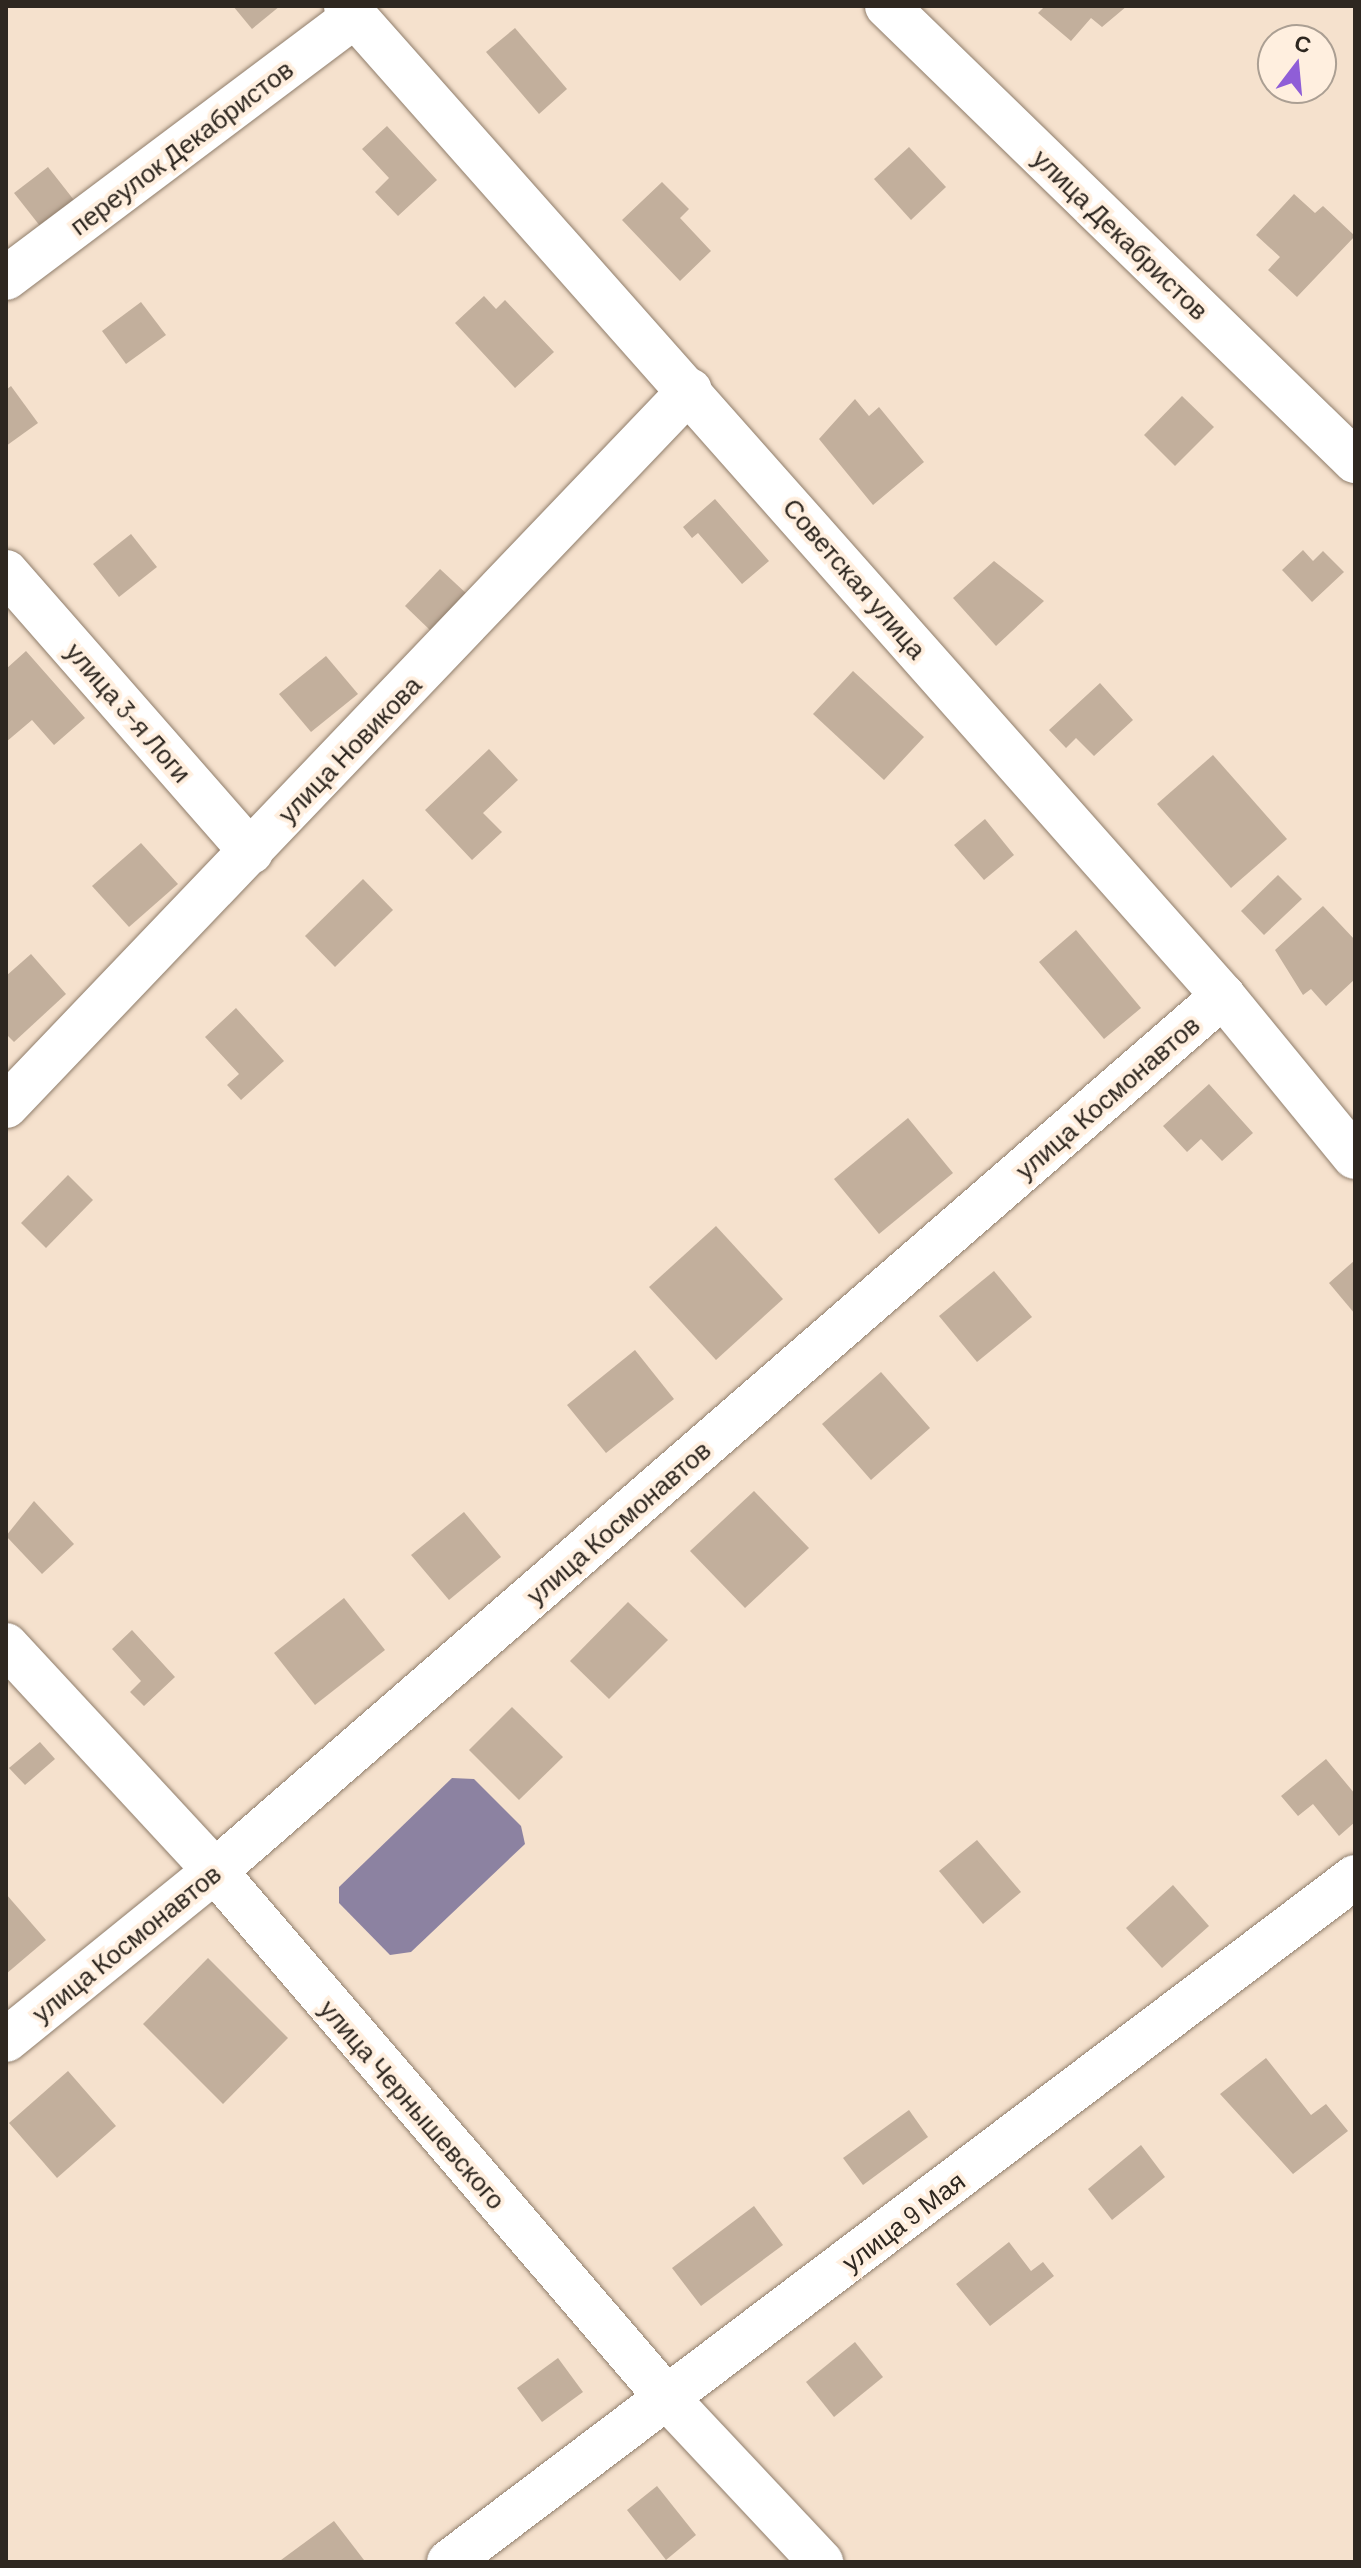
<!DOCTYPE html>
<html>
<head>
<meta charset="utf-8">
<style>
  body { margin:0 }
  #map { position:relative; width:1361px; height:2568px; overflow:hidden; background:#f5e1cd; font-family:Barlow,sans-serif }
  div>[style] { position:absolute }
  [style*='--x'] { left:calc(var(--x)*1px); top:calc(var(--y)*1px); width:calc(var(--w)*1px); rotate:calc(var(--a)*1deg) }
  .water>* { inset:0; background:#8c82a1 }
  .building>* { inset:0; background:#c2af9c }
  .roads { filter:drop-shadow(0 0 2px #8f7d6b) drop-shadow(0 0 2px #8f7d6b) }
  .minor>* { height:44px; margin:-22px; padding:0 22px; transform-origin:22px; border-radius:22px; background:#fff }
  span { translate:-50% -50%; white-space:nowrap; text-align:center; line-height:1.15; -webkit-text-stroke:8px #ffefdf; paint-order:stroke }
  .street-label { font-size:26px; color:#2e2720 }
  .frame { position:absolute; inset:0; border:8px solid #2e2720; pointer-events:none }
  .north { position:absolute; left:1257px; top:24px; width:80px; height:80px; box-sizing:border-box; background:#ffefdf; border:2px solid #ab9f93; border-radius:50%; rotate:16deg; font-size:22px; font-weight:700; line-height:32px; text-align:center; color:#2e2720 }
  .north::after { content:''; display:block; margin:auto; width:28px; height:36px; background:#8f5ed7; clip-path:polygon(50% 0,100% 100%,50% 72%,0 100%) }
</style>
</head>
<body>
<div id="map">
  <div class="water">
    <i style="clip-path:polygon(452px 1778px,474px 1779px,521px 1826px,525px 1844px,411px 1952px,390px 1955px,339px 1903px,339px 1887px)"></i>
  </div>
  <div class="building">
    <i style="clip-path:polygon(233px 6px,280px 6px,252px 29px)"></i>
    <i style="clip-path:polygon(1045px 6px,1127px 6px,1102px 27px,1091px 18px,1071px 41px,1038px 13px)"></i>
    <i style="clip-path:polygon(515px 28px,567px 89px,539px 114px,486px 52px)"></i>
    <i style="clip-path:polygon(387px 126px,437px 180px,398px 216px,375px 192px,389px 178px,362px 149px)"></i>
    <i style="clip-path:polygon(909px 147px,946px 187px,911px 220px,874px 179px)"></i>
    <i style="clip-path:polygon(48px 167px,81px 209px,40px 226px,14px 193px)"></i>
    <i style="clip-path:polygon(662px 182px,689px 209px,680px 218px,711px 251px,680px 281px,622px 220px)"></i>
    <i style="clip-path:polygon(1294px 194px,1315px 213px,1323px 206px,1355px 236px,1297px 297px,1268px 270px,1280px 257px,1256px 235px)"></i>
    <i style="clip-path:polygon(484px 296px,496px 309px,505px 300px,554px 352px,515px 388px,455px 323px)"></i>
    <i style="clip-path:polygon(141px 302px,166px 335px,126px 364px,102px 331px)"></i>
    <i style="clip-path:polygon(11px 386px,38px 423px,6px 446px,6px 390px)"></i>
    <i style="clip-path:polygon(1182px 396px,1214px 427px,1175px 466px,1144px 435px)"></i>
    <i style="clip-path:polygon(855px 399px,869px 416px,879px 407px,924px 462px,873px 505px,819px 439px)"></i>
    <i style="clip-path:polygon(715px 499px,769px 561px,742px 584px,698px 533px,692px 538px,683px 527px)"></i>
    <i style="clip-path:polygon(131px 534px,157px 567px,119px 597px,93px 564px)"></i>
    <i style="clip-path:polygon(1303px 550px,1313px 561px,1323px 551px,1344px 572px,1312px 602px,1282px 570px)"></i>
    <i style="clip-path:polygon(994px 561px,1044px 601px,996px 646px,953px 598px)"></i>
    <i style="clip-path:polygon(440px 569px,468px 595px,432px 632px,405px 606px)"></i>
    <i style="clip-path:polygon(26px 651px,85px 718px,54px 745px,32px 720px,6px 742px,6px 669px)"></i>
    <i style="clip-path:polygon(326px 656px,358px 694px,311px 732px,279px 694px)"></i>
    <i style="clip-path:polygon(853px 671px,924px 737px,884px 780px,813px 714px)"></i>
    <i style="clip-path:polygon(1100px 683px,1133px 720px,1094px 756px,1076px 738px,1066px 748px,1049px 730px)"></i>
    <i style="clip-path:polygon(489px 749px,518px 780px,483px 813px,502px 832px,472px 860px,425px 810px)"></i>
    <i style="clip-path:polygon(1213px 755px,1287px 839px,1231px 888px,1157px 804px)"></i>
    <i style="clip-path:polygon(985px 819px,1014px 855px,984px 880px,954px 845px)"></i>
    <i style="clip-path:polygon(141px 843px,178px 884px,129px 927px,92px 886px)"></i>
    <i style="clip-path:polygon(1278px 875px,1302px 899px,1264px 935px,1241px 911px)"></i>
    <i style="clip-path:polygon(363px 879px,393px 910px,335px 967px,305px 936px)"></i>
    <i style="clip-path:polygon(1323px 906px,1355px 940px,1355px 979px,1326px 1006px,1311px 989px,1303px 995px,1275px 950px)"></i>
    <i style="clip-path:polygon(1076px 930px,1141px 1008px,1104px 1039px,1039px 962px)"></i>
    <i style="clip-path:polygon(31px 954px,66px 994px,14px 1042px,6px 1034px,6px 976px)"></i>
    <i style="clip-path:polygon(236px 1008px,284px 1061px,241px 1100px,227px 1085px,239px 1074px,205px 1037px)"></i>
    <i style="clip-path:polygon(1209px 1084px,1253px 1133px,1222px 1161px,1201px 1139px,1187px 1152px,1163px 1126px)"></i>
    <i style="clip-path:polygon(908px 1118px,953px 1173px,879px 1234px,834px 1179px)"></i>
    <i style="clip-path:polygon(68px 1175px,93px 1200px,46px 1248px,21px 1223px)"></i>
    <i style="clip-path:polygon(716px 1226px,783px 1299px,716px 1360px,649px 1287px)"></i>
    <i style="clip-path:polygon(1355px 1260px,1355px 1314px,1329px 1283px)"></i>
    <i style="clip-path:polygon(994px 1271px,1032px 1317px,977px 1362px,939px 1316px)"></i>
    <i style="clip-path:polygon(635px 1350px,674px 1399px,606px 1453px,567px 1405px)"></i>
    <i style="clip-path:polygon(881px 1372px,930px 1428px,871px 1480px,822px 1424px)"></i>
    <i style="clip-path:polygon(754px 1491px,809px 1548px,745px 1608px,690px 1551px)"></i>
    <i style="clip-path:polygon(34px 1501px,74px 1544px,42px 1574px,6px 1536px)"></i>
    <i style="clip-path:polygon(464px 1512px,501px 1557px,449px 1600px,411px 1555px)"></i>
    <i style="clip-path:polygon(344px 1598px,385px 1650px,315px 1705px,274px 1653px)"></i>
    <i style="clip-path:polygon(628px 1602px,668px 1640px,609px 1699px,570px 1661px)"></i>
    <i style="clip-path:polygon(132px 1630px,175px 1677px,144px 1706px,130px 1692px,141px 1681px,112px 1649px)"></i>
    <i style="clip-path:polygon(512px 1707px,563px 1757px,519px 1800px,469px 1750px)"></i>
    <i style="clip-path:polygon(40px 1742px,55px 1759px,25px 1785px,9px 1768px)"></i>
    <i style="clip-path:polygon(1326px 1759px,1355px 1794px,1355px 1822px,1339px 1836px,1313px 1804px,1298px 1816px,1281px 1796px)"></i>
    <i style="clip-path:polygon(977px 1840px,1021px 1892px,983px 1924px,939px 1871px)"></i>
    <i style="clip-path:polygon(1173px 1885px,1209px 1926px,1162px 1968px,1126px 1928px)"></i>
    <i style="clip-path:polygon(6px 1894px,46px 1940px,6px 1974px)"></i>
    <i style="clip-path:polygon(208px 1958px,288px 2038px,223px 2104px,143px 2024px)"></i>
    <i style="clip-path:polygon(1266px 2058px,1311px 2115px,1326px 2104px,1348px 2131px,1293px 2174px,1220px 2094px)"></i>
    <i style="clip-path:polygon(68px 2071px,116px 2126px,57px 2178px,9px 2123px)"></i>
    <i style="clip-path:polygon(909px 2110px,928px 2137px,863px 2185px,843px 2158px)"></i>
    <i style="clip-path:polygon(1141px 2145px,1165px 2177px,1112px 2220px,1088px 2189px)"></i>
    <i style="clip-path:polygon(754px 2206px,783px 2245px,701px 2306px,672px 2268px)"></i>
    <i style="clip-path:polygon(1009px 2242px,1031px 2271px,1043px 2262px,1054px 2276px,990px 2326px,956px 2284px)"></i>
    <i style="clip-path:polygon(855px 2342px,883px 2377px,834px 2417px,806px 2382px)"></i>
    <i style="clip-path:polygon(558px 2358px,583px 2392px,542px 2422px,517px 2388px)"></i>
    <i style="clip-path:polygon(657px 2486px,696px 2535px,666px 2560px,627px 2510px)"></i>
    <i style="clip-path:polygon(334px 2521px,364px 2560px,283px 2562px,281px 2560px)"></i>
  </div>
  <div class="roads">
    <div class="minor">
      <i style="--x:346;--y:6;--w:1323;--a:48.46"></i>
      <i style="--x:1223;--y:996;--w:208;--a:50.7"></i>
      <i style="--x:887;--y:6;--w:653;--a:44.19"></i>
      <i style="--x:6;--y:278;--w:436;--a:-36.9"></i>
      <i style="--x:6;--y:572;--w:372;--a:48.8"></i>
      <i style="--x:6;--y:1106;--w:990;--a:-46.31"></i>
      <i style="--x:6;--y:1645;--w:308;--a:47.2"></i>
      <i style="--x:215;--y:1871;--w:696;--a:49.37"></i>
      <i style="--x:668;--y:2399;--w:224;--a:46.8"></i>
      <i style="--x:6;--y:2040;--w:269;--a:-39"></i>
      <i style="--x:215;--y:1871;--w:1335;--a:-40.96"></i>
      <i style="--x:449;--y:2562;--w:1136;--a:-37.09"></i>
    </div>
  </div>
  <div class="street-label">
    <span style="left:181px;top:147px;rotate:-37deg">переулок Декабристов</span>
    <span style="left:1121px;top:234px;rotate:44deg">улица Декабристов</span>
    <span style="left:855px;top:578px;rotate:49deg">Советская улица</span>
    <span style="left:129px;top:712px;rotate:49deg">улица 3-я Логи</span>
    <span style="left:349px;top:749px;rotate:-46deg">улица Новикова</span>
    <span style="left:1107px;top:1097px;rotate:-41deg">улица Космонавтов</span>
    <span style="left:618px;top:1522px;rotate:-41deg">улица Космонавтов</span>
    <span style="left:126px;top:1943px;rotate:-39deg">улица Космонавтов</span>
    <span style="left:413px;top:2104px;rotate:49deg">улица Чернышевского</span>
    <span style="left:903px;top:2221px;rotate:-37deg">улица 9 Мая</span>
  </div>
  <div class="frame"></div>
  <div class="north">С</div>
</div>
</body>
</html>
